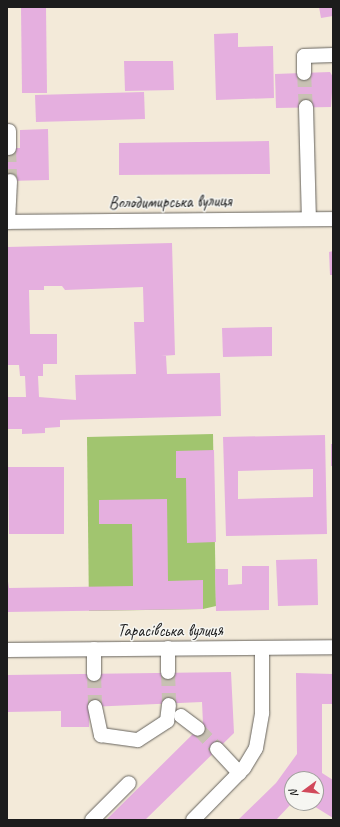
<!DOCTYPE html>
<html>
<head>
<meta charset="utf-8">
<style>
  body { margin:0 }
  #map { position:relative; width:340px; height:827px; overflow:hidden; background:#f3ead9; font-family:Caveat,sans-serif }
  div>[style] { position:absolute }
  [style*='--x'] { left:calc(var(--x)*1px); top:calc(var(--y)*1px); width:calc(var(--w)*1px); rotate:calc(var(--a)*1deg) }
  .green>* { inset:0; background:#a1c56f }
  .building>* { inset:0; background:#e5afdf }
  .minor-tunnel>* { height:14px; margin-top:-7px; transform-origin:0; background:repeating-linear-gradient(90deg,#c8c1b3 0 14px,transparent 0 21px) }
  .roads { filter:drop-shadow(0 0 1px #67645e) drop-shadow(0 0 1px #67645e) }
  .minor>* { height:14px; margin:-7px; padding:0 7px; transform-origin:7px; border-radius:7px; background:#fff }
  span { translate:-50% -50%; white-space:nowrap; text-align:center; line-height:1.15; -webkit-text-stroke:3px #f6f6f2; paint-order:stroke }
  .street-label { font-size:17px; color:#1c1c1c }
  .frame { position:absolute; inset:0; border:8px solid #1c1c1c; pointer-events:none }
  .north { position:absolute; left:284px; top:771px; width:40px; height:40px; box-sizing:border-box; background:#f6f6f2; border:1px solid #9f9f9c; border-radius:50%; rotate:255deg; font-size:11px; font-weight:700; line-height:16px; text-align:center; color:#1c1c1c }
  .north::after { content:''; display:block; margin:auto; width:14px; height:18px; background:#d1495b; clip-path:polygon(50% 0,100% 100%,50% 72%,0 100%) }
</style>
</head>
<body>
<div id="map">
  <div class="green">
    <i style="clip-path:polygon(213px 434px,216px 606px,203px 609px,89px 611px,87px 437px)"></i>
  </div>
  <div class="building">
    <i style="clip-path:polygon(21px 7px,46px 7px,47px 93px,22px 93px)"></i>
    <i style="clip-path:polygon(319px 7px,333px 7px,333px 16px,321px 18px)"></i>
    <i style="clip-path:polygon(238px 33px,238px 47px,273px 46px,274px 98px,216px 100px,214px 34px)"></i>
    <i style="clip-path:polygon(124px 61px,173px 61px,174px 90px,125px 91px)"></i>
    <i style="clip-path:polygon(330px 72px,333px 77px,331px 107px,276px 108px,275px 74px)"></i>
    <i style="clip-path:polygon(144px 92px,145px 119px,36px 122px,35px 95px)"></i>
    <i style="clip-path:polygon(48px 129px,49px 180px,7px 181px,7px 148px,20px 148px,20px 130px)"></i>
    <i style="clip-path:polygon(269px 141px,270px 174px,119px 175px,119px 143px)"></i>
    <i style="clip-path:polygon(evenodd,172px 243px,175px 355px,161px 356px,166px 356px,167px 374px,220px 373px,221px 416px,60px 420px,60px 427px,45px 428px,45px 433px,22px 434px,22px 429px,7px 429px,7px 397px,26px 397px,25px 376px,20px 376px,19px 365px,7px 365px,7px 247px,172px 243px,44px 286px,62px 286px,65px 290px,143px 287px,144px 322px,134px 322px,136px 374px,75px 375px,76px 400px,39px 397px,38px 376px,43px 376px,43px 364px,57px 364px,57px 334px,30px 334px,29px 290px,44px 290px,44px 286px)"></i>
    <i style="clip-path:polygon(333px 251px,333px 275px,330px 275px,329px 252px)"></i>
    <i style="clip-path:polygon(272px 327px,272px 356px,223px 357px,222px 328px)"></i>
    <i style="clip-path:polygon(evenodd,325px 435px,327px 534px,226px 536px,223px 437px,325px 435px,313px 469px,313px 497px,238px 499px,238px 471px,313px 469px)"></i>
    <i style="clip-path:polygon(331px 444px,333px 444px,333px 466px,331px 466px)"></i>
    <i style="clip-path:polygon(214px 450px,216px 542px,187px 543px,186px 478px,176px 478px,176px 451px)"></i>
    <i style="clip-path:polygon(8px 467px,64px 467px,64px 534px,9px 534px)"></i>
    <i style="clip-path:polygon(167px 499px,168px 581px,203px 580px,203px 609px,7px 612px,7px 575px,9px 588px,133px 586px,132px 524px,99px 524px,99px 500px)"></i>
    <i style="clip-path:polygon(317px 559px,318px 605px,278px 606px,276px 560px)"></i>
    <i style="clip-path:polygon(242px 566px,269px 566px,269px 610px,216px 611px,215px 569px,228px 569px,228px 585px,242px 584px)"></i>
    <i style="clip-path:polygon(231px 672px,234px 733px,145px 820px,106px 820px,203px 724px,202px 702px,89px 707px,89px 727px,61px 727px,61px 711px,7px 712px,7px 675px)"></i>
    <i style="clip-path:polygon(296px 673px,333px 674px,333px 704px,322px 704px,322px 773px,333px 780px,333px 818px,309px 803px,316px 803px,316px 779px,292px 779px,292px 803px,276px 820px,238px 820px,276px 783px,297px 754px)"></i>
  </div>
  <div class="minor-tunnel">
    <i style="--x:304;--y:73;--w:34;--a:87"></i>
    <i style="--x:9;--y:148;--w:33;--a:88"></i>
    <i style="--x:168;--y:672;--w:33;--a:88"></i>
    <i style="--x:94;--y:674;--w:33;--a:88"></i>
    <i style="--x:198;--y:729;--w:28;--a:46"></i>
  </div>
  <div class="roads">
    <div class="minor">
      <i style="--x:304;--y:73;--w:17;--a:-90"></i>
      <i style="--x:304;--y:56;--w:29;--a:-2"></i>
      <i style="--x:306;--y:107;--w:112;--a:88.5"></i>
      <i style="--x:9;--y:131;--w:17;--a:90"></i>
      <i style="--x:7;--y:222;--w:326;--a:-0.5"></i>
      <i style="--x:8;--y:222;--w:41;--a:-87.2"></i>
      <i style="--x:168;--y:648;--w:24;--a:90"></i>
      <i style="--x:94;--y:649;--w:25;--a:90"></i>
      <i style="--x:7;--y:650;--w:326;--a:-0.5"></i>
      <i style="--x:95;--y:707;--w:29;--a:78"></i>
      <i style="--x:101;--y:735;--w:37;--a:8"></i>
      <i style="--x:138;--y:740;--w:35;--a:-33"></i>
      <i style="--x:167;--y:721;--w:16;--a:-83"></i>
      <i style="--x:181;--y:716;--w:21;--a:37"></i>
      <i style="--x:217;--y:749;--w:33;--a:47"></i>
      <i style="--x:92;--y:820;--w:52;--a:-45"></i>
      <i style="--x:193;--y:820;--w:73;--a:-45.6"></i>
      <i style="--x:244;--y:768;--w:23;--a:-59"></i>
      <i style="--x:256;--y:748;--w:36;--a:-80"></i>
      <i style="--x:262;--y:713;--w:65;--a:-90"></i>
    </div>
  </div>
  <div class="street-label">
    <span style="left:170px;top:202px;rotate:-1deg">Володимирська вулиця</span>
    <span style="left:170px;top:631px">Тарасівська вулиця</span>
  </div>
  <div class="frame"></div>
  <div class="north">N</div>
</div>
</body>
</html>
